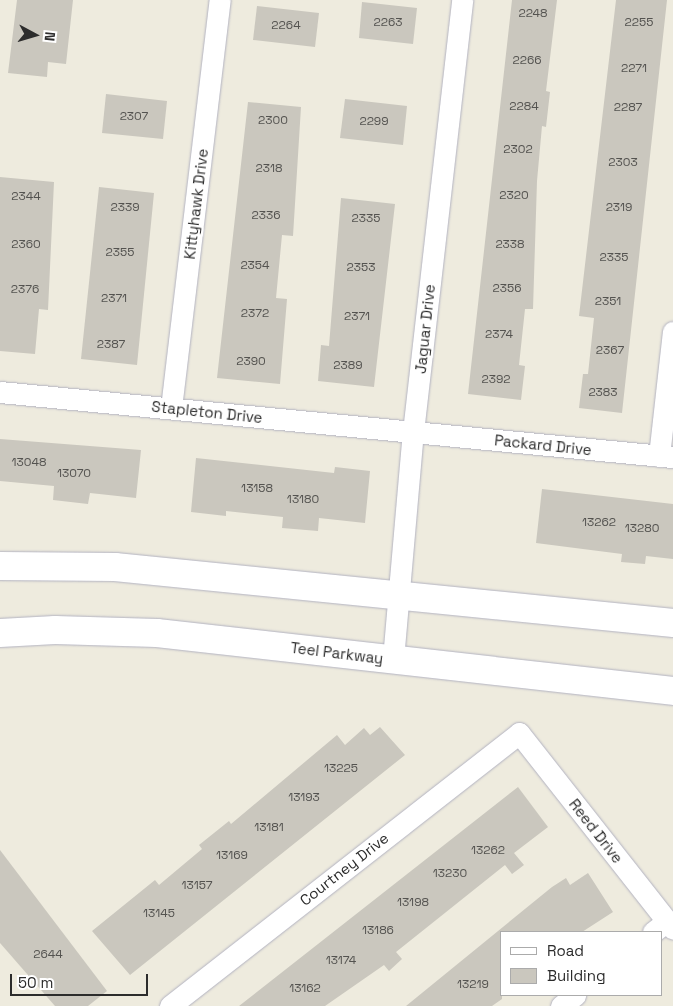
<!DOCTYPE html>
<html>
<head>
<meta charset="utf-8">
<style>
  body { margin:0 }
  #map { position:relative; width:673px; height:1006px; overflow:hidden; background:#eeebde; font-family:"Space Grotesk",sans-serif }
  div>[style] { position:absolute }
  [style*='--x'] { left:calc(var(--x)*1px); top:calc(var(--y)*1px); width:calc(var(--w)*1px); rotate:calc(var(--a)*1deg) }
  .building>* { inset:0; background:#cac7be }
  .roads { filter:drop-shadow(0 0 1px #b2b2c0) drop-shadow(0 0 1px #b2b2c0) }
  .minor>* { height:21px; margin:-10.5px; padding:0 10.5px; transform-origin:10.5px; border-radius:10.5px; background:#fff }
  .secondary>* { height:28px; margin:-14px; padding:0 14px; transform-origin:14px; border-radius:14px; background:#fff }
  span { translate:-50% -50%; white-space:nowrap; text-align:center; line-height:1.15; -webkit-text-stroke:4.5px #fff; paint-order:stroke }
  .number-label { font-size:12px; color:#545350 }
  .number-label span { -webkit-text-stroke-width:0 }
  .street-label { font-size:15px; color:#2c2c2c }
  .legend { position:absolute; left:500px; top:931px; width:162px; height:65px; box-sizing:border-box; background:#fff; border:1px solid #ababab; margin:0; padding:6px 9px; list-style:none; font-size:15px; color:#2c2c2c }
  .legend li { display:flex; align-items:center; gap:10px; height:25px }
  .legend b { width:25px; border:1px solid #ababab }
  .north { position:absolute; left:10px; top:10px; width:50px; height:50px; -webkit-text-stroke:4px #fff; paint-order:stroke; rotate:96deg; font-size:14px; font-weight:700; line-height:20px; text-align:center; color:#2c2c2c }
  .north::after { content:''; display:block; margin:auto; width:18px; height:22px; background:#2c2c2c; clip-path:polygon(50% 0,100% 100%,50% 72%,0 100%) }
  .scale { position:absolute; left:10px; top:974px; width:138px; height:22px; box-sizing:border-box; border:2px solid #2c2c2c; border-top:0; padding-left:6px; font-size:15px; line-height:18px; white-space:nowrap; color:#2c2c2c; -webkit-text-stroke:4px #fff; paint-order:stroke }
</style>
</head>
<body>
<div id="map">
  <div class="building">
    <i style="clip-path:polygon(17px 0,73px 0,66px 64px,48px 62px,47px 77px,8px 73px)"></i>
    <i style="clip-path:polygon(512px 0,557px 0,546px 91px,550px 92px,546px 127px,542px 126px,537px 181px,533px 309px,525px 309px,519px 365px,525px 366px,521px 400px,468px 394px)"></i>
    <i style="clip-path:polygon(616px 0,667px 0,622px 413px,579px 408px,583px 374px,588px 374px,594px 318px,579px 316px)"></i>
    <i style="clip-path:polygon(362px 2px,417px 8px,413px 44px,359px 38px)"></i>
    <i style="clip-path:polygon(257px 6px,319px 13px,315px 47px,253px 40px)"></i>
    <i style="clip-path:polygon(106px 94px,167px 101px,163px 139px,102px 133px)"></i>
    <i style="clip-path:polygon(345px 99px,407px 106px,403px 145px,340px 138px)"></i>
    <i style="clip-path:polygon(248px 102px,301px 107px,293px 236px,282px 235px,276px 298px,287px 299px,280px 384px,217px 378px)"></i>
    <i style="clip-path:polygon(0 177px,54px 182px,48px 310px,39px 309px,35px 354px,0 351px)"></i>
    <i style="clip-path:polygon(99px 187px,154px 193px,137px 365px,81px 359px)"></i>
    <i style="clip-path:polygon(341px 198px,395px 204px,374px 387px,318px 381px,321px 345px,329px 346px)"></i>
    <i style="clip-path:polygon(0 439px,141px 450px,136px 498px,90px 493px,88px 504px,53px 500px,54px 486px,0 481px)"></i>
    <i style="clip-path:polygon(196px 458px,334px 473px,335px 467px,370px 471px,365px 523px,319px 518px,318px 531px,282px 528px,283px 517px,226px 511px,226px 516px,191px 512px)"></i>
    <i style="clip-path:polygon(542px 489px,673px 504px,673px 559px,646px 556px,645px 564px,621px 562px,622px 554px,536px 543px)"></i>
    <i style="clip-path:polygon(380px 727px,405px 755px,130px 975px,92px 931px,155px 880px,159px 885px,202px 849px,199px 845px,229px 821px,231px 824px,337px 735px,345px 745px,364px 728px,370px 735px)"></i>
    <i style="clip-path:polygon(518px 787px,548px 827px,514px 853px,524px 865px,512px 874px,505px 865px,396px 952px,402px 959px,389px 971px,384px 965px,325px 1006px,239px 1006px)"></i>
    <i style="clip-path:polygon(0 850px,107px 991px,88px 1006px,55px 1006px,0 943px)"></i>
    <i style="clip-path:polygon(588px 873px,613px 912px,582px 932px,502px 932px,502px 999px,492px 1006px,406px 1006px,552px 887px,566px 878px,570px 885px)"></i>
  </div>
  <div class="roads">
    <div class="minor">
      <i style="--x:0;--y:392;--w:676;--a:5.52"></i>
      <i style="--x:171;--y:408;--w:411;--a:-83.2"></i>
      <i style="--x:659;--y:456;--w:125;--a:-83.6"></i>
      <i style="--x:393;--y:659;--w:228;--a:-85"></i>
      <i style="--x:413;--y:432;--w:435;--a:-83.5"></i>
      <i style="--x:653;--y:932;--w:18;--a:-38"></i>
      <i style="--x:170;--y:1006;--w:443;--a:-38"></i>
      <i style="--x:519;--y:733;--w:249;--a:51.8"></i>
      <i style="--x:561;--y:1006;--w:18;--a:-38"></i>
    </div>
    <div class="secondary">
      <i style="--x:0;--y:566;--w:115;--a:0.5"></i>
      <i style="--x:115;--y:567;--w:561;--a:5.73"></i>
      <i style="--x:0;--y:633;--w:55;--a:-3.1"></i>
      <i style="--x:55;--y:630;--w:102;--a:1.7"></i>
      <i style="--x:157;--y:633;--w:519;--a:6.41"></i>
    </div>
  </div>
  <div class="number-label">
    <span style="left:533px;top:14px">2248</span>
    <span style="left:388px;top:23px">2263</span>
    <span style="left:639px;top:23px">2255</span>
    <span style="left:286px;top:26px">2264</span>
    <span style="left:527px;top:61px">2266</span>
    <span style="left:634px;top:69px">2271</span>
    <span style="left:524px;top:107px">2284</span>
    <span style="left:628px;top:108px">2287</span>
    <span style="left:134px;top:117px">2307</span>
    <span style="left:273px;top:121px">2300</span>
    <span style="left:374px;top:122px">2299</span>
    <span style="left:518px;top:150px">2302</span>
    <span style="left:623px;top:163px">2303</span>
    <span style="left:269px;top:169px">2318</span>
    <span style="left:514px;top:196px">2320</span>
    <span style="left:26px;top:197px">2344</span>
    <span style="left:125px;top:208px">2339</span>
    <span style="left:619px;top:208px">2319</span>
    <span style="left:266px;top:216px">2336</span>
    <span style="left:366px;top:219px">2335</span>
    <span style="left:26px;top:245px">2360</span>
    <span style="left:510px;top:245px">2338</span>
    <span style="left:120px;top:253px">2355</span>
    <span style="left:614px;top:258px">2335</span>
    <span style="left:255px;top:266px">2354</span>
    <span style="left:361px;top:268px">2353</span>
    <span style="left:507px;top:289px">2356</span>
    <span style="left:25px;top:290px">2376</span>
    <span style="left:114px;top:299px">2371</span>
    <span style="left:608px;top:302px">2351</span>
    <span style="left:255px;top:314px">2372</span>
    <span style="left:357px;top:317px">2371</span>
    <span style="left:499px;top:335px">2374</span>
    <span style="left:111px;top:345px">2387</span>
    <span style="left:610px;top:351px">2367</span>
    <span style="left:251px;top:362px">2390</span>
    <span style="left:348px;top:366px">2389</span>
    <span style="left:496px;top:380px">2392</span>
    <span style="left:603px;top:393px">2383</span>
    <span style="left:29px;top:463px">13048</span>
    <span style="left:74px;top:474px">13070</span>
    <span style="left:257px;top:489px">13158</span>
    <span style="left:303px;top:500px">13180</span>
    <span style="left:599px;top:523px">13262</span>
    <span style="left:642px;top:529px">13280</span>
    <span style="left:341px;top:769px">13225</span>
    <span style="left:304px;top:798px">13193</span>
    <span style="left:269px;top:828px">13181</span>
    <span style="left:488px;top:851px">13262</span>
    <span style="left:232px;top:856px">13169</span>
    <span style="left:450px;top:874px">13230</span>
    <span style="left:197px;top:886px">13157</span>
    <span style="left:413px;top:903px">13198</span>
    <span style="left:159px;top:914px">13145</span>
    <span style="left:378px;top:931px">13186</span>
    <span style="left:48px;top:955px">2644</span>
    <span style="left:341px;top:961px">13174</span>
    <span style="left:473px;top:985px">13219</span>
    <span style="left:305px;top:989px">13162</span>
  </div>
  <div class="street-label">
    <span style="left:196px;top:204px;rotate:-83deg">Kittyhawk Drive</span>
    <span style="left:425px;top:329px;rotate:-84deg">Jaguar Drive</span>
    <span style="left:207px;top:412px;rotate:6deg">Stapleton Drive</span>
    <span style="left:543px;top:445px;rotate:6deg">Packard Drive</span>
    <span style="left:337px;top:653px;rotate:7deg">Teel Parkway</span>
    <span style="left:596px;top:831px;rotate:52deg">Reed Drive</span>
    <span style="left:344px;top:869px;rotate:-38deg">Courtney Drive</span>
  </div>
  <ul class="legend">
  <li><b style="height:6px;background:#fff"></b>Road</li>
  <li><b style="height:14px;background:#cac7be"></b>Building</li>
  </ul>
  <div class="north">N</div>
  <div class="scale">50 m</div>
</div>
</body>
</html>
